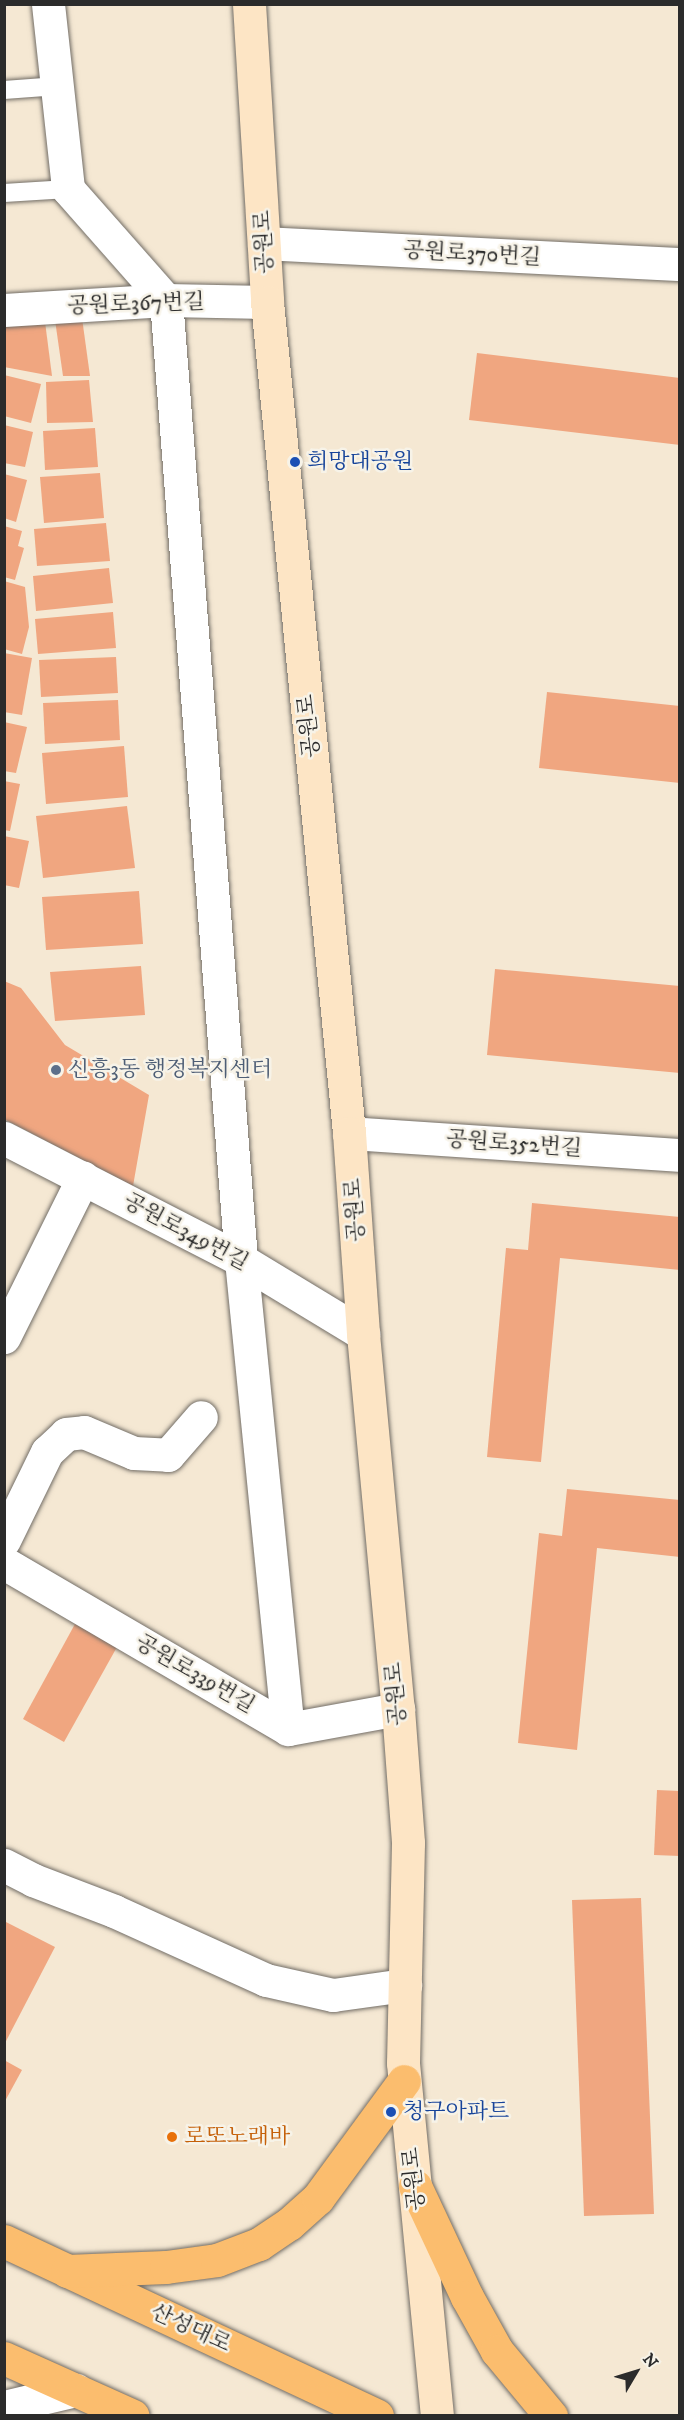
<!DOCTYPE html>
<html>
<head>
<meta charset="utf-8">
<style>
  body { margin:0 }
  #map { position:relative; width:684px; height:2420px; overflow:hidden; background:#f5e8d3; font-family:"IM FELL DW Pica","Noto Serif KR",serif }
  div>[style] { position:absolute }
  [style*='--x'] { left:calc(var(--x)*1px); top:calc(var(--y)*1px); width:calc(var(--w)*1px); rotate:calc(var(--a)*1deg) }
  .building>* { inset:0; background:#f0a680 }
  .roads { filter:drop-shadow(0 0 2px #726d66) drop-shadow(0 0 2px #726d66) }
  .service>* { height:18px; margin:-9px; padding:0 9px; transform-origin:9px; border-radius:9px; background:#fff }
  .minor>* { height:33px; margin:-16.5px; padding:0 16.5px; transform-origin:16.5px; border-radius:16.5px; background:#fff }
  .secondary>* { height:33px; margin:-16.5px; padding:0 16.5px; transform-origin:16.5px; border-radius:16.5px; background:#fde5c5 }
  .primary>* { height:33px; margin:-16.5px; padding:0 16.5px; transform-origin:16.5px; border-radius:16.5px; background:#fbbd6e }
  .dots>* { width:16px; height:16px; translate:-50% -50%; box-sizing:border-box; border:3px solid #f7f3e8; border-radius:50% }
  span { translate:-50% -50%; white-space:nowrap; text-align:center; line-height:1.15; -webkit-text-stroke:5px #f7f3e8; paint-order:stroke }
  .street-label { font-size:22px; color:#2b2b2b }
  .transit-label { font-size:22px; color:#164399 }
  .left { translate:0 -50%; text-align:left }
  .service-label { font-size:22px; color:#4e5e75 }
  .food-label { font-size:22px; color:#c56008 }
  .frame { position:absolute; inset:0; border:6px solid #2b2b2b; pointer-events:none }
  .north { position:absolute; left:606px; top:2342px; width:60px; height:60px; -webkit-text-stroke:4px #f7f3e8; paint-order:stroke; rotate:52deg; font-size:16px; font-weight:700; line-height:24px; text-align:center; color:#2b2b2b }
  .north::after { content:''; display:block; margin:auto; width:21px; height:27px; background:#2b2b2b; clip-path:polygon(50% 0,100% 100%,50% 72%,0 100%) }
</style>
</head>
<body>
<div id="map">
  <div class="building">
    <i style="clip-path:polygon(44px 314px,52px 376px,4px 367px,4px 326px)"></i>
    <i style="clip-path:polygon(82px 318px,90px 376px,63px 376px,55px 320px)"></i>
    <i style="clip-path:polygon(477px 353px,680px 378px,680px 445px,469px 420px)"></i>
    <i style="clip-path:polygon(4px 375px,41px 384px,31px 423px,4px 416px)"></i>
    <i style="clip-path:polygon(89px 380px,93px 422px,47px 423px,46px 382px)"></i>
    <i style="clip-path:polygon(4px 425px,33px 432px,25px 467px,4px 463px)"></i>
    <i style="clip-path:polygon(95px 428px,98px 467px,45px 470px,43px 431px)"></i>
    <i style="clip-path:polygon(100px 473px,104px 518px,44px 523px,40px 477px)"></i>
    <i style="clip-path:polygon(4px 474px,27px 480px,16px 522px,4px 518px)"></i>
    <i style="clip-path:polygon(106px 523px,110px 561px,37px 566px,34px 529px)"></i>
    <i style="clip-path:polygon(4px 526px,22px 531px,18px 546px,24px 548px,15px 580px,4px 577px)"></i>
    <i style="clip-path:polygon(109px 568px,113px 603px,36px 611px,33px 576px)"></i>
    <i style="clip-path:polygon(4px 581px,25px 587px,29px 627px,22px 654px,4px 649px)"></i>
    <i style="clip-path:polygon(113px 612px,116px 648px,38px 654px,35px 619px)"></i>
    <i style="clip-path:polygon(4px 653px,32px 658px,22px 715px,4px 712px)"></i>
    <i style="clip-path:polygon(116px 657px,118px 693px,41px 697px,39px 660px)"></i>
    <i style="clip-path:polygon(547px 692px,680px 706px,680px 783px,539px 768px)"></i>
    <i style="clip-path:polygon(118px 700px,120px 740px,45px 744px,43px 703px)"></i>
    <i style="clip-path:polygon(4px 722px,27px 727px,16px 773px,4px 771px)"></i>
    <i style="clip-path:polygon(124px 746px,128px 797px,46px 804px,42px 753px)"></i>
    <i style="clip-path:polygon(4px 781px,20px 784px,10px 831px,4px 830px)"></i>
    <i style="clip-path:polygon(127px 806px,135px 868px,43px 878px,36px 816px)"></i>
    <i style="clip-path:polygon(4px 836px,29px 841px,19px 888px,4px 885px)"></i>
    <i style="clip-path:polygon(139px 891px,143px 944px,46px 950px,42px 897px)"></i>
    <i style="clip-path:polygon(141px 966px,145px 1015px,55px 1021px,50px 972px)"></i>
    <i style="clip-path:polygon(495px 969px,680px 986px,680px 1073px,487px 1055px)"></i>
    <i style="clip-path:polygon(4px 981px,21px 988px,65px 1045px,149px 1095px,133px 1186px,4px 1119px)"></i>
    <i style="clip-path:polygon(532px 1203px,680px 1217px,680px 1270px,560px 1258px,541px 1462px,487px 1457px,506px 1248px,528px 1250px)"></i>
    <i style="clip-path:polygon(567px 1489px,680px 1500px,680px 1557px,597px 1548px,577px 1750px,518px 1743px,539px 1533px,562px 1536px)"></i>
    <i style="clip-path:polygon(75px 1624px,117px 1647px,64px 1742px,23px 1719px)"></i>
    <i style="clip-path:polygon(657px 1790px,680px 1791px,680px 1856px,654px 1855px)"></i>
    <i style="clip-path:polygon(641px 1898px,654px 2214px,584px 2216px,572px 1900px)"></i>
    <i style="clip-path:polygon(4px 1921px,55px 1947px,4px 2045px)"></i>
    <i style="clip-path:polygon(4px 2060px,22px 2070px,4px 2103px)"></i>
  </div>
  <div class="roads">
    <div class="service">
      <i style="--x:4;--y:90;--w:54;--a:-4.2"></i>
      <i style="--x:4;--y:193;--w:64;--a:-3.6"></i>
    </div>
    <div class="minor">
      <i style="--x:48;--y:4;--w:186;--a:83.8"></i>
      <i style="--x:68;--y:189;--w:148;--a:48.6"></i>
      <i style="--x:166;--y:300;--w:963;--a:85.53"></i>
      <i style="--x:241;--y:1260;--w:471;--a:84.3"></i>
      <i style="--x:264;--y:243;--w:417;--a:2.9"></i>
      <i style="--x:4;--y:310;--w:162;--a:-3.5"></i>
      <i style="--x:166;--y:300;--w:101;--a:1.1"></i>
      <i style="--x:349;--y:1133;--w:332;--a:3.8"></i>
      <i style="--x:4;--y:1138;--w:267;--a:27.2"></i>
      <i style="--x:241;--y:1260;--w:143;--a:31.2"></i>
      <i style="--x:4;--y:1337;--w:178;--a:-63.6"></i>
      <i style="--x:4;--y:1540;--w:98;--a:-64"></i>
      <i style="--x:47;--y:1452;--w:26;--a:-43"></i>
      <i style="--x:66;--y:1434;--w:18;--a:-6"></i>
      <i style="--x:84;--y:1432;--w:54;--a:22.8"></i>
      <i style="--x:134;--y:1453;--w:34;--a:3"></i>
      <i style="--x:168;--y:1455;--w:50;--a:-49"></i>
      <i style="--x:4;--y:1563;--w:329;--a:30.3"></i>
      <i style="--x:288;--y:1729;--w:112;--a:-10.3"></i>
      <i style="--x:4;--y:1865;--w:33;--a:27"></i>
      <i style="--x:33;--y:1880;--w:87;--a:20.9"></i>
      <i style="--x:114;--y:1911;--w:167;--a:24.4"></i>
      <i style="--x:266;--y:1980;--w:69;--a:12.6"></i>
      <i style="--x:333;--y:1995;--w:73;--a:-7.9"></i>
      <i style="--x:4;--y:2407;--w:74;--a:-13.3"></i>
    </div>
    <div class="secondary">
      <i style="--x:249;--y:4;--w:299;--a:86.5"></i>
      <i style="--x:267;--y:302;--w:835;--a:84.36"></i>
      <i style="--x:349;--y:1133;--w:201;--a:86"></i>
      <i style="--x:363;--y:1334;--w:377;--a:84.7"></i>
      <i style="--x:398;--y:1709;--w:134;--a:85.7"></i>
      <i style="--x:408;--y:1843;--w:220;--a:91.3"></i>
      <i style="--x:403;--y:2063;--w:355;--a:84.5"></i>
    </div>
    <div class="primary">
      <i style="--x:415;--y:2186;--w:123;--a:64.9"></i>
      <i style="--x:467;--y:2297;--w:62;--a:60.9"></i>
      <i style="--x:497;--y:2351;--w:85;--a:50.3"></i>
      <i style="--x:4;--y:2241;--w:412;--a:25.1"></i>
      <i style="--x:67;--y:2271;--w:99;--a:-2.3"></i>
      <i style="--x:166;--y:2267;--w:51;--a:-7.8"></i>
      <i style="--x:217;--y:2260;--w:45;--a:-20.9"></i>
      <i style="--x:259;--y:2244;--w:36;--a:-34"></i>
      <i style="--x:289;--y:2224;--w:39;--a:-42"></i>
      <i style="--x:318;--y:2198;--w:145;--a:-53.7"></i>
      <i style="--x:4;--y:2358;--w:141;--a:24.2"></i>
    </div>
  </div>
  <div class="dots">
    <i style="left:295px;top:462px;background:#1a4fb4"></i>
    <i style="left:56px;top:1070px;background:#5c6f8a"></i>
    <i style="left:391px;top:2112px;background:#1a4fb4"></i>
    <i style="left:172px;top:2137px;background:#e8710a"></i>
  </div>
  <div class="street-label">
    <span style="left:264px;top:242px;rotate:-93deg">공원로</span>
    <span style="left:472px;top:254px;rotate:3deg">공원로370번길</span>
    <span style="left:136px;top:304px;rotate:-2deg">공원로367번길</span>
    <span style="left:309px;top:726px;rotate:-96deg">공원로</span>
    <span style="left:514px;top:1144px;rotate:4deg">공원로352번길</span>
    <span style="left:355px;top:1210px;rotate:-94deg">공원로</span>
    <span style="left:186px;top:1232px;rotate:28deg">공원로349번길</span>
    <span style="left:195px;top:1674px;rotate:30deg">공원로339번길</span>
    <span style="left:396px;top:1694px;rotate:-95deg">공원로</span>
    <span style="left:414px;top:2179px;rotate:-96deg">공원로</span>
    <span style="left:191px;top:2328px;rotate:25deg">산성대로</span>
  </div>
  <div class="transit-label">
    <span class="left" style="left:307px;top:462px">희망대공원</span>
    <span class="left" style="left:403px;top:2112px">청구아파트</span>
  </div>
  <div class="service-label">
    <span class="left" style="left:68px;top:1070px">신흥3동 행정복지센터</span>
  </div>
  <div class="food-label">
    <span class="left" style="left:184px;top:2137px">로또노래바</span>
  </div>
  <div class="frame"></div>
  <div class="north">N</div>
</div>
</body>
</html>
